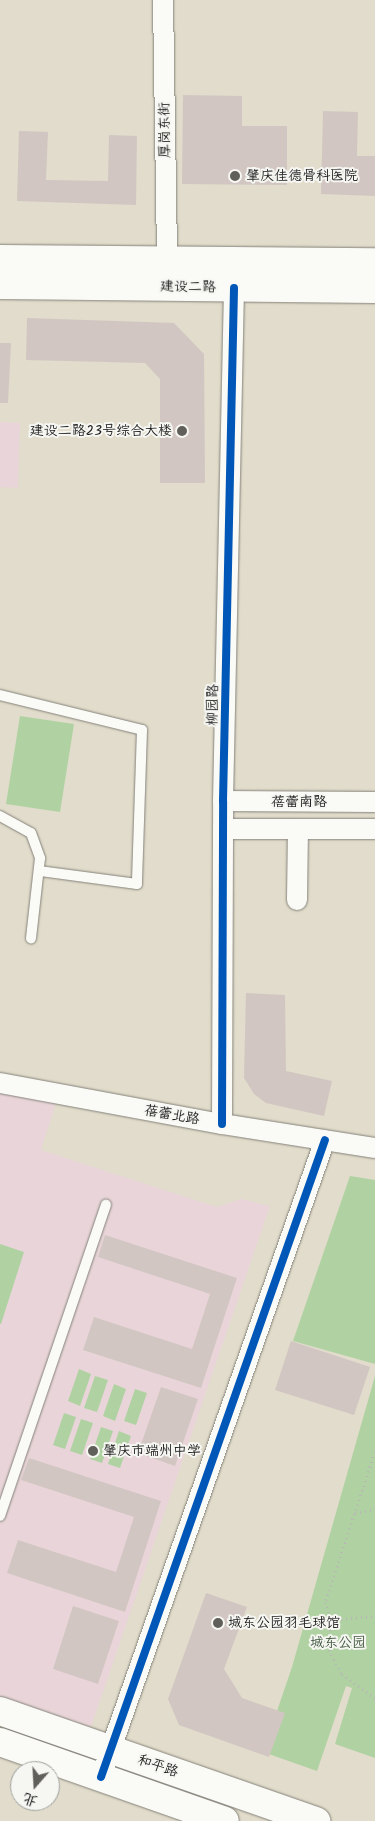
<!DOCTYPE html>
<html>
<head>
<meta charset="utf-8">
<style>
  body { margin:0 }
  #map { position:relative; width:375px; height:1821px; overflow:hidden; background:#e1dccb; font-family:Kalam,"LXGW WenKai TC",sans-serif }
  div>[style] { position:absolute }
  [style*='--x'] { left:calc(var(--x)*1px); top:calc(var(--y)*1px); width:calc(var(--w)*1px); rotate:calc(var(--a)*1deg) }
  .built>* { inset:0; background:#e9d5d9 }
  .green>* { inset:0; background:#b0d2a2 }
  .building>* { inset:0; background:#d2c6c2 }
  .path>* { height:3px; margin-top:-1.5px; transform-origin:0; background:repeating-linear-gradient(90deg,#b7b7b3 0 1px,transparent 0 5px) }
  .roads { filter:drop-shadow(0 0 1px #85827a) drop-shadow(0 0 1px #85827a) }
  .lane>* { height:10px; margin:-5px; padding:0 5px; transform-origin:5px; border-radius:5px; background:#fafaf7 }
  .street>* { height:20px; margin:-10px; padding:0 10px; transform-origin:10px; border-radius:10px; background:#fafaf7 }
  .secondary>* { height:28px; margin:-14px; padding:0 14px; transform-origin:14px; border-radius:14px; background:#fafaf7 }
  .cycleway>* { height:8px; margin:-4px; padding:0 4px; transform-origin:4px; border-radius:4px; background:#0057b8 }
  .dots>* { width:14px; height:14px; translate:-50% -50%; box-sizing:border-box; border:2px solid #f6f6f2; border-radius:50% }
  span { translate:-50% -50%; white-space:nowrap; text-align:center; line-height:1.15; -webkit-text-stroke:4px #f6f6f2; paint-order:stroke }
  .street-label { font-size:14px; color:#1c1c1c }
  .poi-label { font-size:14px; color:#1c1c1c }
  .left { translate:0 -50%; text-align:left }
  .right { translate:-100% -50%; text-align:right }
  .park-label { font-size:14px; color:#42593f }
  .north { position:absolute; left:10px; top:1761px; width:50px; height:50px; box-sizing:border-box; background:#f6f6f2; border:1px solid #9f9f9c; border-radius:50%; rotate:199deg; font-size:14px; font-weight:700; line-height:20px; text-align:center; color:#1c1c1c }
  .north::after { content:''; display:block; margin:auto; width:18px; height:22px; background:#615f59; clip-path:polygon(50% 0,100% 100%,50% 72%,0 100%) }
</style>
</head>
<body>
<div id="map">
  <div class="built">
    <i style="clip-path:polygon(0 422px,20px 423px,18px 488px,0 487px)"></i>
    <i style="clip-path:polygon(0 1091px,56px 1103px,41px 1150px,217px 1207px,241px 1199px,270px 1206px,91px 1727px,0 1696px)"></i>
  </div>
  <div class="green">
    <i style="clip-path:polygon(20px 716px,74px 724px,60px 812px,6px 804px)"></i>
    <i style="clip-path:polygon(350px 1176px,375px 1180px,375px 1364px,293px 1341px)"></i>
    <i style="clip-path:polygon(0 1244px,24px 1252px,1px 1324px,0 1324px)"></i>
    <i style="clip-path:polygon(79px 1369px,91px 1374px,80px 1406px,68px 1401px)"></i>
    <i style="clip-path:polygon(95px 1376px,108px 1380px,97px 1412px,84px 1408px)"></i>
    <i style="clip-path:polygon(375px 1376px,375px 1758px,335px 1744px,352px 1688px,346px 1686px,317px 1771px,263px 1752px,292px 1667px)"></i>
    <i style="clip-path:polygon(114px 1384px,126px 1389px,115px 1421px,103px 1416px)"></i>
    <i style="clip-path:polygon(135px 1389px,147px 1393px,136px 1425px,124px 1421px)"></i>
    <i style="clip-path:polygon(64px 1413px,76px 1417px,65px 1449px,53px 1445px)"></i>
    <i style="clip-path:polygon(81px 1419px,93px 1423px,82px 1455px,70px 1451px)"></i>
    <i style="clip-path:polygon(101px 1427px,113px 1431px,102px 1463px,90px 1459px)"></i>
    <i style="clip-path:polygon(119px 1431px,131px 1436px,120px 1468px,108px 1464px)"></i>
  </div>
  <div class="building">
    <i style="clip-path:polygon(183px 95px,242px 96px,242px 126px,287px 126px,287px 185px,182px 184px)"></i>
    <i style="clip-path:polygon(323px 111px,358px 112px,357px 156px,375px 156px,375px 196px,321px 194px)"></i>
    <i style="clip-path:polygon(19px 131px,48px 132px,46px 180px,108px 181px,109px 135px,137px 136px,136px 205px,17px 201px)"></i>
    <i style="clip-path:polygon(27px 318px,174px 323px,204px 354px,205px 483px,160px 483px,160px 379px,145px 363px,26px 360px)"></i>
    <i style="clip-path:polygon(0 343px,11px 343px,8px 403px,0 403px)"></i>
    <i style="clip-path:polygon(246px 993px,285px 995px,286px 1071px,332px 1081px,324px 1116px,266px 1103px,254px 1094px,244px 1078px)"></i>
    <i style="clip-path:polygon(105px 1235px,237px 1278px,201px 1388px,83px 1350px,94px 1317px,192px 1349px,210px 1294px,98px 1257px)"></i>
    <i style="clip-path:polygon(291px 1341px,370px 1367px,354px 1415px,275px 1390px)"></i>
    <i style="clip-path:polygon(161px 1387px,198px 1399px,175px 1466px,138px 1453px)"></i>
    <i style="clip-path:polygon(29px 1458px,161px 1501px,125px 1612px,7px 1573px,18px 1540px,116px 1572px,134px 1517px,21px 1480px)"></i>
    <i style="clip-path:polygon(206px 1593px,247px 1607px,224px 1669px,242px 1698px,285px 1713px,269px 1757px,179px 1725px,168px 1699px)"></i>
    <i style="clip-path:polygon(73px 1606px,119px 1621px,98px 1684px,53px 1669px)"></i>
  </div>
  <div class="path">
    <i style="--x:375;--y:1452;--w:158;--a:108.4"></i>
    <i style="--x:325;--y:1602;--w:19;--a:72"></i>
    <i style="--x:331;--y:1620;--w:30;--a:94"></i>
    <i style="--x:329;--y:1650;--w:27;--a:62"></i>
    <i style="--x:342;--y:1674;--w:41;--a:36"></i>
    <i style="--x:355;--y:1513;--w:20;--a:-11"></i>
    <i style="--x:331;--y:1620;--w:44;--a:-5.2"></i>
  </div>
  <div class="roads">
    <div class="lane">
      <i style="--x:0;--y:695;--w:146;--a:13.8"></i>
      <i style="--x:142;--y:730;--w:154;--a:91.9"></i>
      <i style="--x:137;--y:884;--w:99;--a:-172.4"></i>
      <i style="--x:0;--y:816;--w:35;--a:29"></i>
      <i style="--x:31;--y:833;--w:27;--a:70"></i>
      <i style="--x:40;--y:858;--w:81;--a:96.4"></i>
      <i style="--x:0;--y:1516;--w:329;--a:-71.2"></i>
    </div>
    <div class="street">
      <i style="--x:163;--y:0;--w:260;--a:89.1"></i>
      <i style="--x:223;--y:801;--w:152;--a:0.4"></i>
      <i style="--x:223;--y:829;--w:152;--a:0"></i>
      <i style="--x:297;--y:900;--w:71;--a:-89.2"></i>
      <i style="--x:0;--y:1083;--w:226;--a:10.5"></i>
      <i style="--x:222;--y:1124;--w:155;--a:8.9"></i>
      <i style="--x:222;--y:1124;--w:323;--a:-89.8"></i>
      <i style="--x:223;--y:801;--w:513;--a:-88.77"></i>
      <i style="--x:101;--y:1777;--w:675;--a:-70.63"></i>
    </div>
    <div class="secondary">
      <i style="--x:0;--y:259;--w:375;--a:0.5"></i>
      <i style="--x:0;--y:285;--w:375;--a:0.6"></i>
      <i style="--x:0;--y:1711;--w:335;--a:19.2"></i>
      <i style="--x:0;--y:1742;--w:238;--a:19.3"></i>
    </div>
  </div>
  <div class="cycleway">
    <i style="--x:222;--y:1124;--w:323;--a:-89.8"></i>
    <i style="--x:223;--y:801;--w:513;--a:-88.77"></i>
    <i style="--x:101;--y:1777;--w:675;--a:-70.63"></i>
  </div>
  <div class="dots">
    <i style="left:235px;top:176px;background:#615f59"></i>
    <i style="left:182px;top:431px;background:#615f59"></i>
    <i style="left:93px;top:1451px;background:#615f59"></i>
    <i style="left:218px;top:1623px;background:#615f59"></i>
  </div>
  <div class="street-label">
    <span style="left:165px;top:130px;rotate:-91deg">厚岗东街</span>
    <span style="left:188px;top:287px;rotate:1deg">建设二路</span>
    <span style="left:213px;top:705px;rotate:-89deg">柳园路</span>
    <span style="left:299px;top:802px">蓓蕾南路</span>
    <span style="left:172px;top:1115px;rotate:10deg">蓓蕾北路</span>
    <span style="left:158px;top:1766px;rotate:19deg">和平路</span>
  </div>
  <div class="poi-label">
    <span class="left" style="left:246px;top:176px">肇庆佳德骨科医院</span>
    <span class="right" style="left:172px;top:431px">建设二路23号综合大楼</span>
    <span class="left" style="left:103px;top:1451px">肇庆市端州中学</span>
    <span class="left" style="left:228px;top:1623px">城东公园羽毛球馆</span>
  </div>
  <div class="park-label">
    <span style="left:338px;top:1643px">城东公园</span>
  </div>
  <div class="north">北</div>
</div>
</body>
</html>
